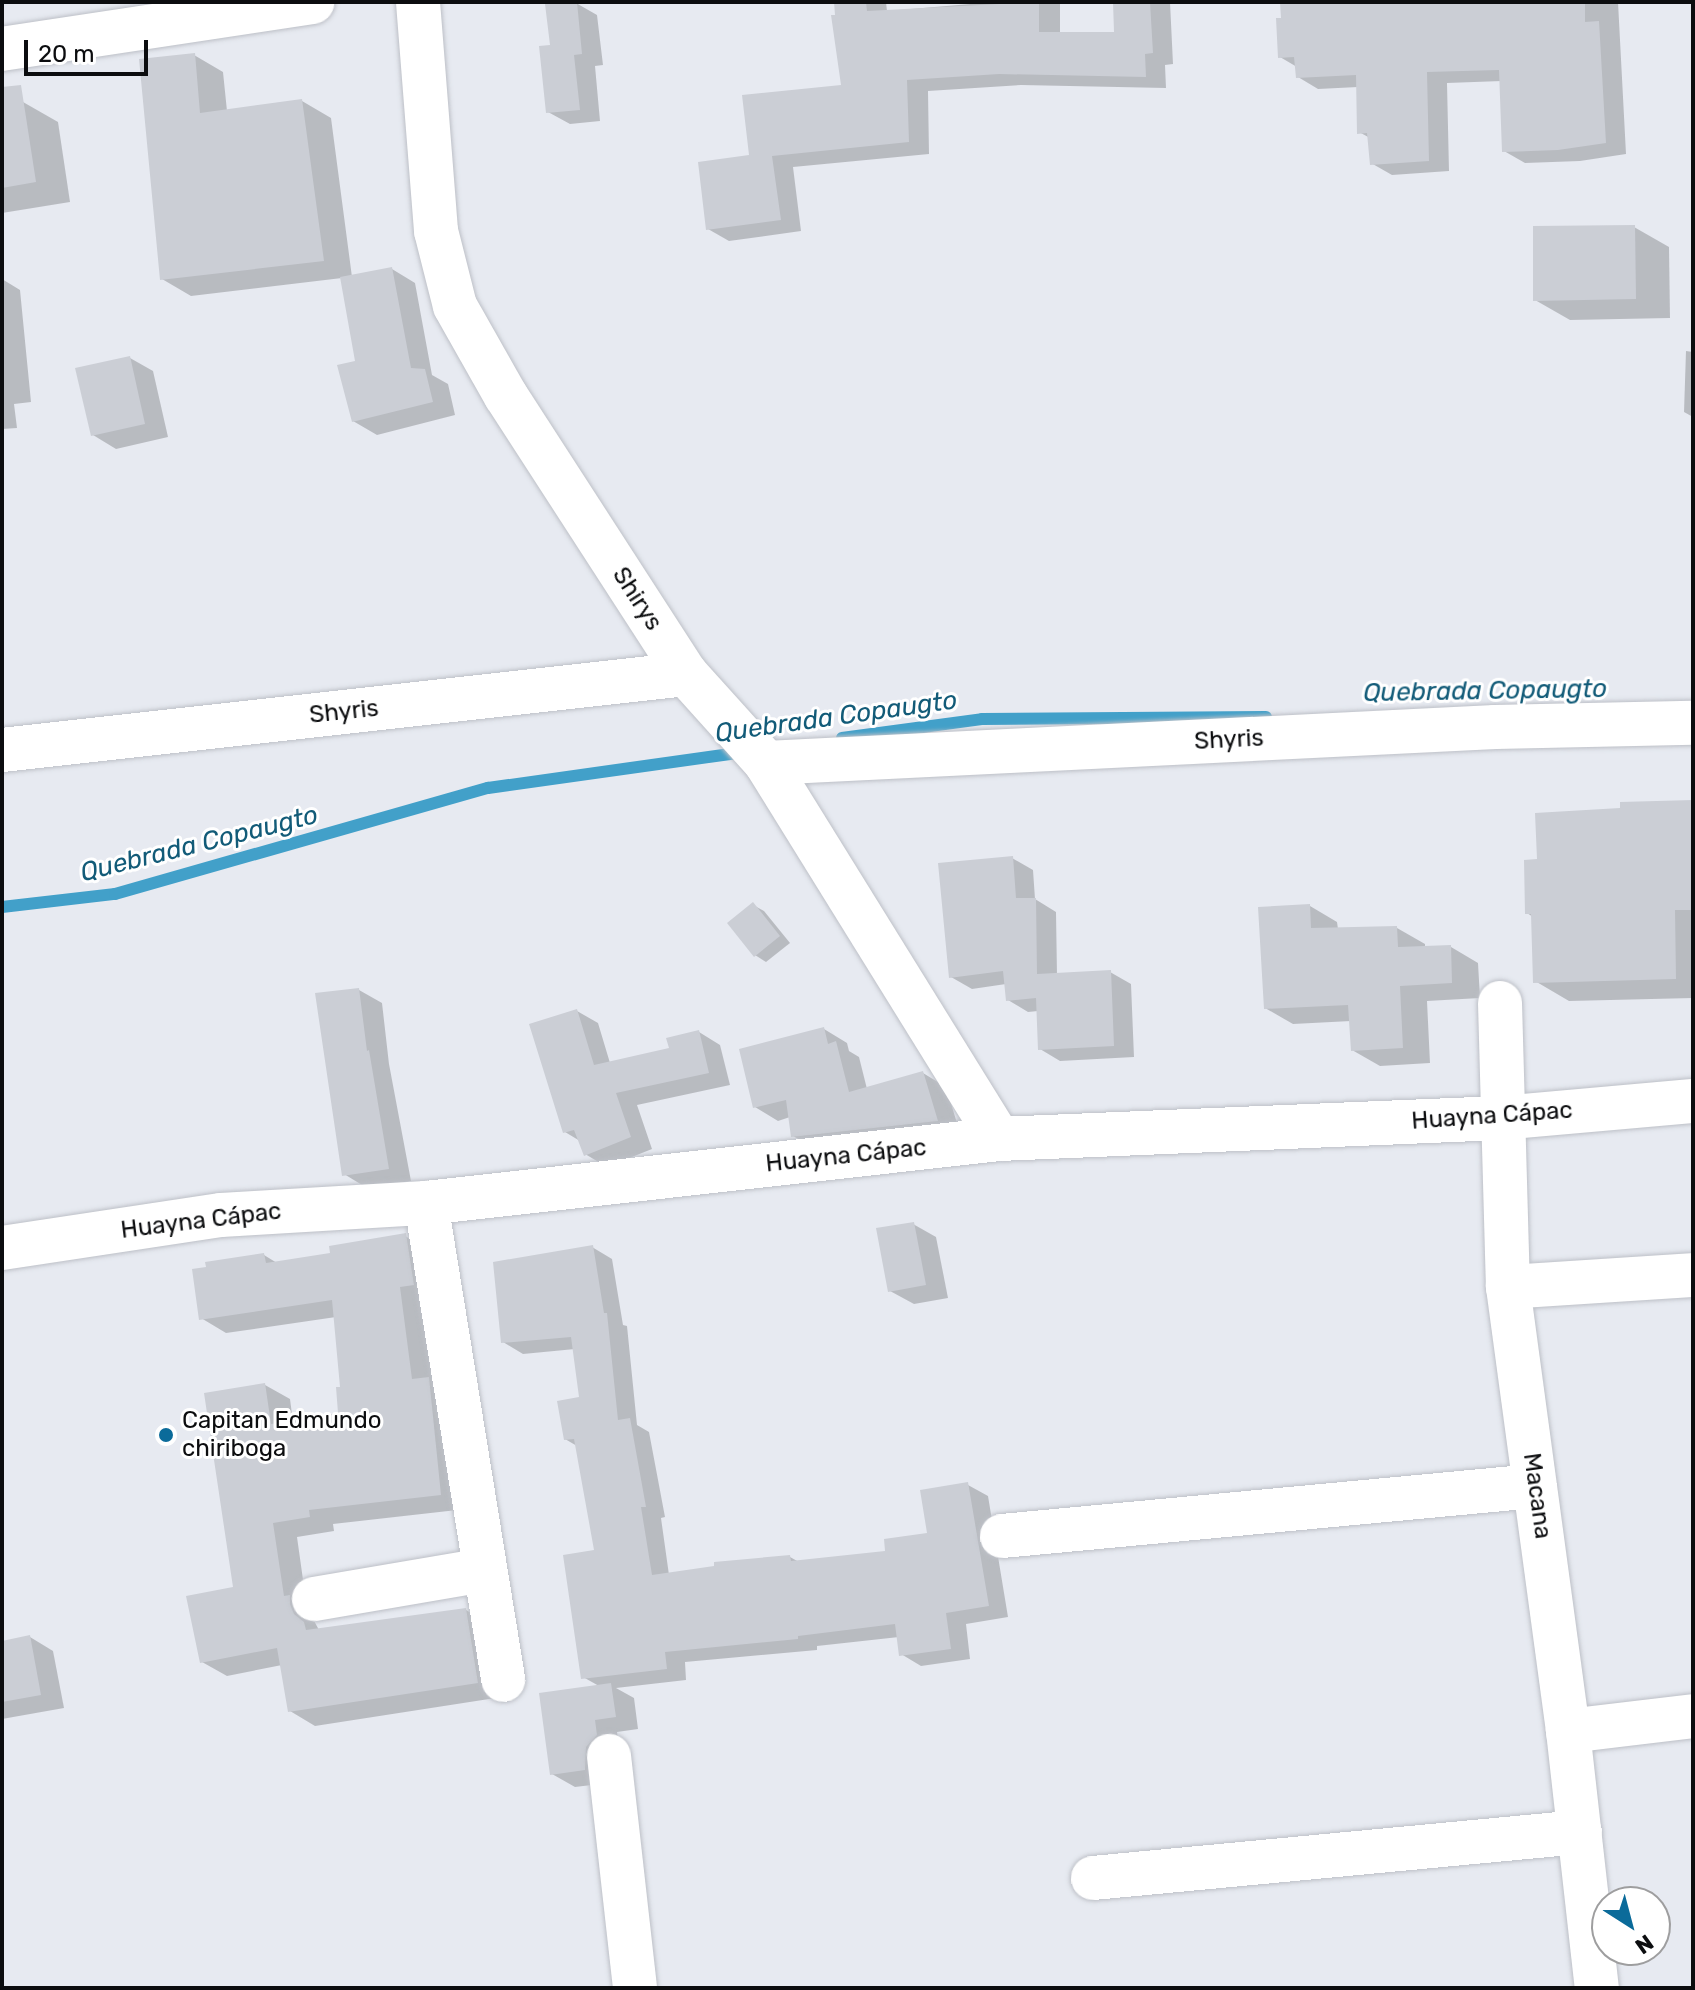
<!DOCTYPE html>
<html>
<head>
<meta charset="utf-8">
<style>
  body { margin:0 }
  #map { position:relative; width:1695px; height:1990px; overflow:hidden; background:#e7eaf1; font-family:Rubik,sans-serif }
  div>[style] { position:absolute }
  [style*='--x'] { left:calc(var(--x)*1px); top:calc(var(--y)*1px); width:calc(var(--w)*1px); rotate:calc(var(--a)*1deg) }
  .shadow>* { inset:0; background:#0003 }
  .stream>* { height:12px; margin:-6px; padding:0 6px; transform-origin:6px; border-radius:6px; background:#42a0c9 }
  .building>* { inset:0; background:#cbced5 }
  .roads { filter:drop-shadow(0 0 2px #bdc0c7) drop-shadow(0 0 2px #bdc0c7) }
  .minor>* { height:44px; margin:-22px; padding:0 22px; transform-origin:22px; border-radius:22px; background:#fff }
  .dots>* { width:22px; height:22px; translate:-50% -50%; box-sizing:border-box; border:4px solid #fff; border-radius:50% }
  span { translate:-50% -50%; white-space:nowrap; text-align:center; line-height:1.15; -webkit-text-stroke:6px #fff; paint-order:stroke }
  .street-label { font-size:24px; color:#0c0d0f }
  .poi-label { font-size:24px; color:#0c0d0f }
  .left { translate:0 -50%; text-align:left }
  .water-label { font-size:26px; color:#125b78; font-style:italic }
  .frame { position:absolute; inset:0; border:4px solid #0c0d0f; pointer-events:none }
  .north { position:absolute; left:1591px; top:1886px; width:80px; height:80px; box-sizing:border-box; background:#fff; border:2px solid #9e9e9f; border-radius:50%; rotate:144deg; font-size:22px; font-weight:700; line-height:32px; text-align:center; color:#0c0d0f }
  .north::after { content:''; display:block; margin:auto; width:28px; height:36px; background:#0b6b9a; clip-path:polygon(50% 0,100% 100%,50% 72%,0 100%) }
  .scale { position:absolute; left:24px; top:40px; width:124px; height:36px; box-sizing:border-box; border:4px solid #0c0d0f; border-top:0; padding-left:10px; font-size:24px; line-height:28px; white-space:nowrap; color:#0c0d0f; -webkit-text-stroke:6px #fff; paint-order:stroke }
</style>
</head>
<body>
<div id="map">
  <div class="shadow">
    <i style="clip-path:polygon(836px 2px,886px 2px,887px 11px,994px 2px,1060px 2px,1060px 34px,1116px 34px,1115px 2px,1170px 2px,1173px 64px,1165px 65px,1166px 88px,1021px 85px,928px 91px,929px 154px,793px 167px,801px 231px,729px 241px,708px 229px,751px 157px,843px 86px)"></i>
    <i style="clip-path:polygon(1282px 2px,1618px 2px,1626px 154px,1580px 161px,1525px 163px,1504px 151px,1502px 81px,1447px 83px,1449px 171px,1392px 175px,1371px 163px,1370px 138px,1359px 132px,1358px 87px,1318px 89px,1298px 77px,1297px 67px,1280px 57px)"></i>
    <i style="clip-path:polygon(576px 3px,597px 15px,603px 65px,595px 66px,600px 121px,570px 124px,548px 112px,552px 47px)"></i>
    <i style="clip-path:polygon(194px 55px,223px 72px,227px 111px,302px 101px,331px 118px,352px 277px,392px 269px,415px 283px,432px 375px,448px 384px,455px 415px,377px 435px,353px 421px,358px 362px,342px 278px,191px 296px,162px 279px)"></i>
    <i style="clip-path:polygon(2px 90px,58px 122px,70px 202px,2px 213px)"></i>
    <i style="clip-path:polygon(1634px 227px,1669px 247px,1670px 318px,1570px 320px,1535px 300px)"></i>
    <i style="clip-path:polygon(2px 279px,20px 290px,31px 402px,14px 404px,17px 428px,2px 429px)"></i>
    <i style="clip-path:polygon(1686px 351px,1693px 352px,1693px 417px,1684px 412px)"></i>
    <i style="clip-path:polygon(130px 358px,153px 371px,168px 437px,116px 449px,93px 435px)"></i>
    <i style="clip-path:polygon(1693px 802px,1693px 998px,1569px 1001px,1535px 981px,1533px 917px,1527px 913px,1539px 861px,1622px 810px)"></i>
    <i style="clip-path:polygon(1012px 858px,1033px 870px,1035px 899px,1056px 912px,1057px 975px,1110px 972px,1131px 984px,1134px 1057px,1060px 1061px,1040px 1049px,1038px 1011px,1028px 1012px,1008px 1000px,1006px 984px,972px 989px,951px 977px)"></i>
    <i style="clip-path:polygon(753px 905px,764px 911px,790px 943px,766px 962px,755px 955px)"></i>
    <i style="clip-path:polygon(1310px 906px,1337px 922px,1338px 929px,1397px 928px,1425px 944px,1425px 948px,1451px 947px,1478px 963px,1480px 998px,1427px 1001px,1430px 1063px,1380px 1066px,1352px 1050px,1351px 1021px,1293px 1024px,1265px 1008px)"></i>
    <i style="clip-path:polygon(359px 990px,382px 1003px,389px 1064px,411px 1181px,367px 1188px,344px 1174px)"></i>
    <i style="clip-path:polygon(577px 1011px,598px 1023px,610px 1063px,671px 1050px,699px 1032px,720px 1045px,730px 1085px,637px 1105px,652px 1149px,607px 1167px,585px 1154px,580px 1141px,565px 1132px)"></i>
    <i style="clip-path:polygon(824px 1029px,847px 1043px,849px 1051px,859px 1057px,867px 1089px,923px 1073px,946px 1087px,960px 1133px,817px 1149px,793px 1136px,790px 1117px,778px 1121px,755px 1107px)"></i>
    <i style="clip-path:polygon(913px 1224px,936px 1237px,948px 1298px,914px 1304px,890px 1291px)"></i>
    <i style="clip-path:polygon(405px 1236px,430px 1250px,466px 1509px,333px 1524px,334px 1531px,297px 1537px,307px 1608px,319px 1630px,466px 1610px,491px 1625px,502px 1697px,315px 1726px,290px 1711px,282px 1665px,227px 1676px,202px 1662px,235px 1588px,265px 1385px,290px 1399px,293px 1422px,340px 1414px,343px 1388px,336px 1317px,226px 1333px,201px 1318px,264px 1255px,277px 1263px,333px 1254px)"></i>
    <i style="clip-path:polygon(592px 1247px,612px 1259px,623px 1325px,627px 1326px,637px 1425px,649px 1432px,665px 1517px,661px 1518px,669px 1575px,790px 1557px,799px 1562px,888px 1552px,929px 1535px,968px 1485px,988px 1496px,1008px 1617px,966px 1624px,970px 1659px,921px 1666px,901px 1654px,899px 1637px,817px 1646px,817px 1650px,685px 1662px,686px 1680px,616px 1688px,634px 1698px,638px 1729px,617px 1732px,619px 1748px,608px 1783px,575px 1787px,552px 1774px,599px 1686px,583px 1677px,596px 1552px,577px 1446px,565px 1439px,582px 1399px,575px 1349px,523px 1354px,503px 1342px)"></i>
    <i style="clip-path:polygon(30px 1637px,53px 1651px,64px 1708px,2px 1719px,2px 1643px)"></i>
  </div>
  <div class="stream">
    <i style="--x:842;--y:738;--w:141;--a:-7.7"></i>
    <i style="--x:982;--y:719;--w:284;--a:-0.4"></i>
    <i style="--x:2;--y:907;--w:114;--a:-6.6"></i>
    <i style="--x:115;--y:894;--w:388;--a:-15.9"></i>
    <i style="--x:488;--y:788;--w:259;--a:-8"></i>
  </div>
  <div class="building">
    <i style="clip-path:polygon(577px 2px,582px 54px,574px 55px,580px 110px,546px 113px,539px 46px,550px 45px,545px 4px)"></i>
    <i style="clip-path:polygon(834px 2px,866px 2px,867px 11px,1039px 2px,1039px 32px,1114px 32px,1113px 2px,1150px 2px,1153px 53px,1145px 54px,1146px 77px,999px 74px,907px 80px,909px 142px,772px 156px,781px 220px,706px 230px,698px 162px,749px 155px,742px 95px,841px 85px,831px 15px,835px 15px)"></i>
    <i style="clip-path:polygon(1280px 2px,1585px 2px,1585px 22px,1599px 21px,1606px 143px,1558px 150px,1502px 152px,1499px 70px,1427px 72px,1429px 161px,1370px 165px,1367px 133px,1357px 134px,1356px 75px,1296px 78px,1294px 57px,1278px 58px,1276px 18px,1281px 18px)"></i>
    <i style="clip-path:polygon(195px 53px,200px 113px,302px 99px,324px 261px,160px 280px,139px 59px)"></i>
    <i style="clip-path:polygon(21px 85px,36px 182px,2px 188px,2px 87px)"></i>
    <i style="clip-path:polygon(1635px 225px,1636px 299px,1533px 301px,1533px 226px)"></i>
    <i style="clip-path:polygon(392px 267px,411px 368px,425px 369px,433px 402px,352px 422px,337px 365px,355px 361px,340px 277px)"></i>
    <i style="clip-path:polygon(130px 356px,145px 424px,91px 436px,75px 368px)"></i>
    <i style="clip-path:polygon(1693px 800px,1693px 910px,1675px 910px,1676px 979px,1533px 983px,1531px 914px,1525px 914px,1524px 860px,1537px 859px,1535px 813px,1620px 808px,1620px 802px)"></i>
    <i style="clip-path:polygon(1013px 856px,1016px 898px,1036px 898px,1037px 974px,1111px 970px,1114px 1046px,1038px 1050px,1036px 998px,1006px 1001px,1003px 971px,949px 978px,938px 863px)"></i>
    <i style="clip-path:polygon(753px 902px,780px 936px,754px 957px,727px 923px)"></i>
    <i style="clip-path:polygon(1310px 904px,1311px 928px,1397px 926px,1398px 947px,1451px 945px,1452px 983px,1400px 986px,1403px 1048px,1351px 1051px,1348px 1005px,1264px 1009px,1258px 907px)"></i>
    <i style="clip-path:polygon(359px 988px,367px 1051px,369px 1050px,389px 1169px,342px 1176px,315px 993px)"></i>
    <i style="clip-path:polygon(577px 1009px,594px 1065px,669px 1048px,666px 1038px,699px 1030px,709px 1073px,616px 1093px,631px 1137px,584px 1156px,574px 1130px,563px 1133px,529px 1024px)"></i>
    <i style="clip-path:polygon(824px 1027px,828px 1044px,836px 1041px,849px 1092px,923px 1071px,938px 1121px,791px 1137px,786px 1100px,753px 1108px,739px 1049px)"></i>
    <i style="clip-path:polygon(914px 1222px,926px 1285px,888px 1292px,876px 1228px)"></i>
    <i style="clip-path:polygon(406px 1233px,414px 1285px,400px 1287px,412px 1379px,429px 1377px,441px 1495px,309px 1510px,310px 1517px,273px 1523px,284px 1596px,290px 1595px,290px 1604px,294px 1614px,304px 1622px,306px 1630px,466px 1608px,478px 1683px,288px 1712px,277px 1648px,200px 1663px,186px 1596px,233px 1587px,204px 1393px,265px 1383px,271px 1424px,338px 1413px,336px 1387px,340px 1387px,332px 1300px,199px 1320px,192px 1269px,206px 1267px,205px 1262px,264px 1253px,266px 1263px,330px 1253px,329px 1246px)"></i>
    <i style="clip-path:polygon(593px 1245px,604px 1313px,607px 1313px,618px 1420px,630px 1418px,646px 1507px,641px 1507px,652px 1575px,714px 1566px,714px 1562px,790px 1555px,791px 1561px,885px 1551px,884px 1539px,927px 1533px,920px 1490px,968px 1482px,989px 1606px,946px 1613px,951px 1649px,899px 1656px,895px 1624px,798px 1636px,798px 1639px,665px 1652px,667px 1669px,581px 1679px,563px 1555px,594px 1550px,574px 1439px,564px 1440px,557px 1401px,579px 1397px,571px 1337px,501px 1343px,493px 1262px)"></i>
    <i style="clip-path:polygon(30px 1635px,41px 1695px,2px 1702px,2px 1641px)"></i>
    <i style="clip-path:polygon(611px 1683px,616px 1717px,595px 1720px,597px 1735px,586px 1747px,585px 1770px,550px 1775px,539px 1693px)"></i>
  </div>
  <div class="roads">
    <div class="minor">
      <i style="--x:418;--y:2;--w:230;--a:85.5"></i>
      <i style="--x:436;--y:231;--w:77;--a:75.8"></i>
      <i style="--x:455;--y:306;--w:103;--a:60.5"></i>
      <i style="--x:506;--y:396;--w:331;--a:57.1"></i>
      <i style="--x:686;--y:674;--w:120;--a:48"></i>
      <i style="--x:766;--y:763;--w:442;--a:58.2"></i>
      <i style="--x:2;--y:49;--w:314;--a:-8.6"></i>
      <i style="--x:2;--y:750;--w:688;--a:-6.34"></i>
      <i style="--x:766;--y:763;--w:730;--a:-2.83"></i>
      <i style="--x:1495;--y:727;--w:198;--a:-1.2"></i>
      <i style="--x:1500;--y:1003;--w:284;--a:88.4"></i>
      <i style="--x:1508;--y:1287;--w:448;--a:82.3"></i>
      <i style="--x:1568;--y:1731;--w:259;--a:83.6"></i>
      <i style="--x:426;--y:1203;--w:483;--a:80.8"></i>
      <i style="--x:2;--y:1248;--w:221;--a:-8.6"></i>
      <i style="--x:221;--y:1215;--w:205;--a:-3.4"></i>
      <i style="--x:426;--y:1203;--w:577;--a:-6.37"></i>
      <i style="--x:999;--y:1139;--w:502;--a:-2.4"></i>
      <i style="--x:1501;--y:1118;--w:193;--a:-5.1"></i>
      <i style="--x:1508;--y:1287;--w:185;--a:-3.7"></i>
      <i style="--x:1002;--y:1536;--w:535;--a:-5.36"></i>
      <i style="--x:314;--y:1599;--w:172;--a:-9.7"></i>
      <i style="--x:1568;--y:1731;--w:126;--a:-6.8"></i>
      <i style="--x:609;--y:1756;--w:233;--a:83.6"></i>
      <i style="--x:1093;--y:1878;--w:489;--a:-5.4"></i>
    </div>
  </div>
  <div class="dots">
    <i style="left:166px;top:1435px;background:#0b6b9a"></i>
  </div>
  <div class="street-label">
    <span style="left:637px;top:599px;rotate:57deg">Shirys</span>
    <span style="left:344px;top:712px;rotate:-6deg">Shyris</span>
    <span style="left:1229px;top:740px;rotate:-3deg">Shyris</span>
    <span style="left:1492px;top:1116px;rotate:-4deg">Huayna Cápac</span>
    <span style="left:846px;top:1156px;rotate:-6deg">Huayna Cápac</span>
    <span style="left:201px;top:1221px;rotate:-7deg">Huayna Cápac</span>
    <span style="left:1537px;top:1496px;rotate:82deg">Macana</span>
  </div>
  <div class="poi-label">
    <span class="left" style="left:182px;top:1435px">Capitan Edmundo<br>chiriboga</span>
  </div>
  <div class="water-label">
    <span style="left:1485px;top:691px;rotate:-1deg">Quebrada Copaugto</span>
    <span style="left:836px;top:717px;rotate:-8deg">Quebrada Copaugto</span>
    <span style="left:199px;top:844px;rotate:-14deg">Quebrada Copaugto</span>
  </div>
  <div class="frame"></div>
  <div class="north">N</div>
  <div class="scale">20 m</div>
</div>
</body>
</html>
